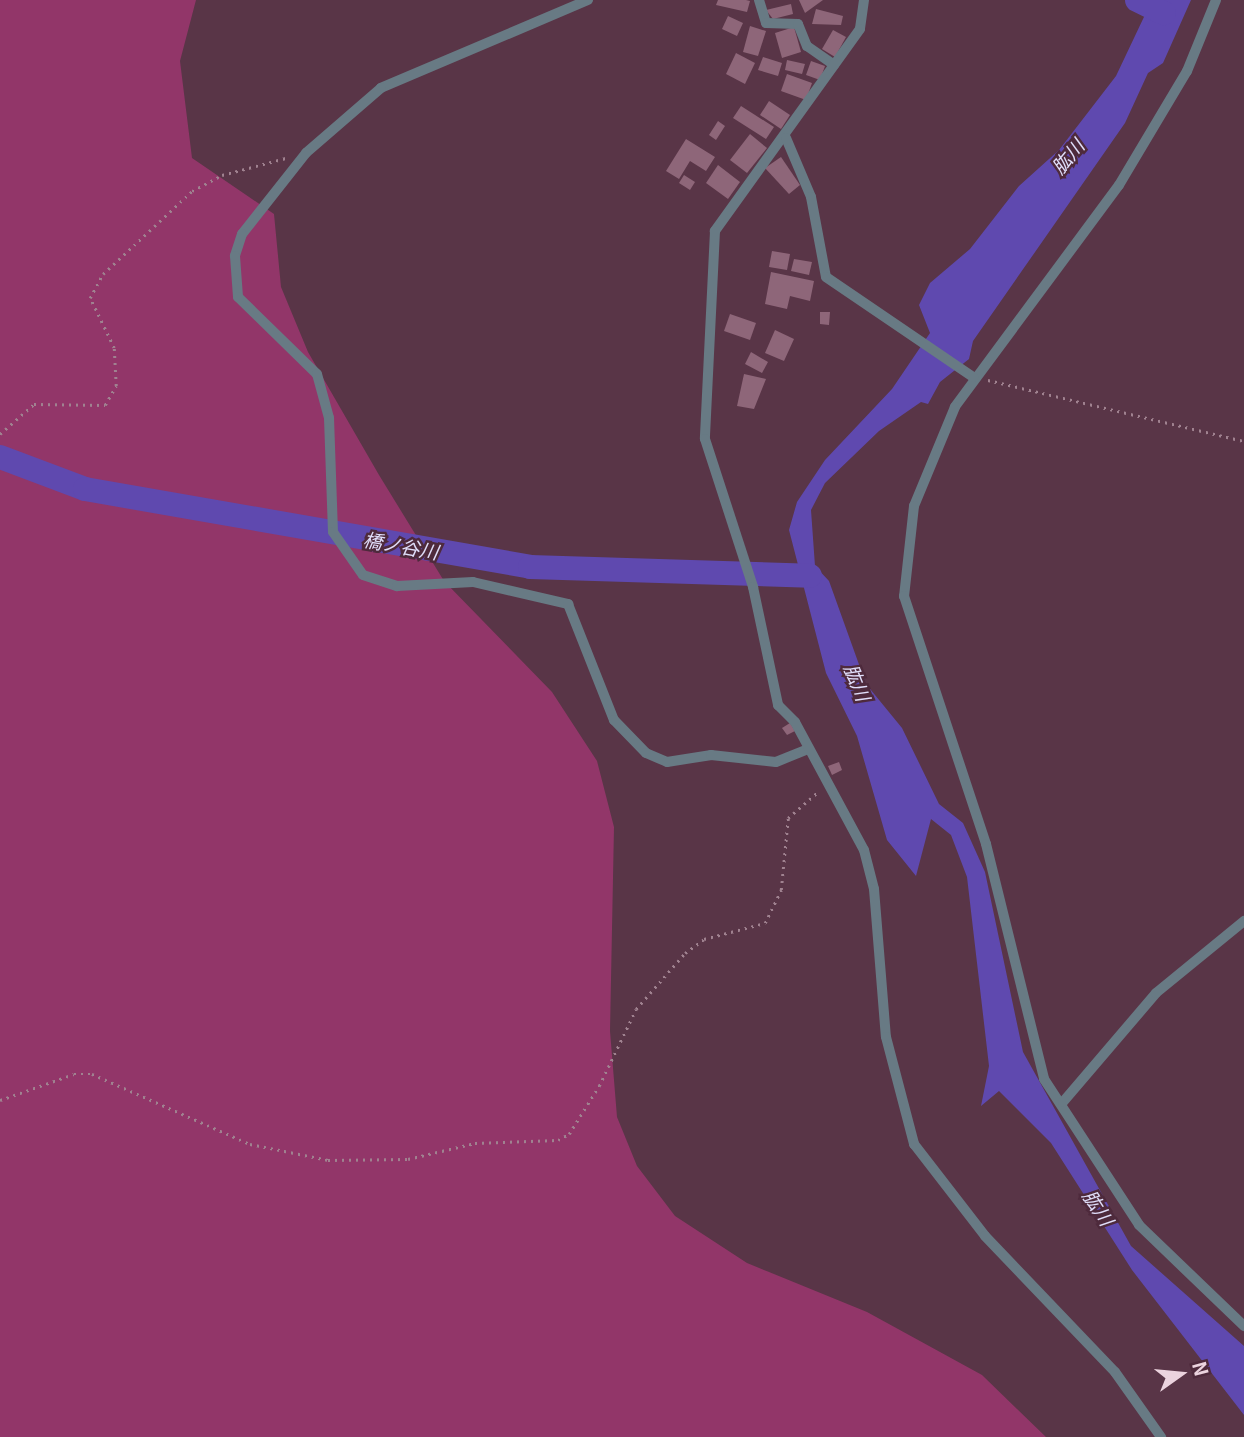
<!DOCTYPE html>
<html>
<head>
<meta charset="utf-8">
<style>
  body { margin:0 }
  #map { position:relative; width:1244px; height:1437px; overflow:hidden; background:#593547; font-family:Georgia,"Noto Sans JP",serif }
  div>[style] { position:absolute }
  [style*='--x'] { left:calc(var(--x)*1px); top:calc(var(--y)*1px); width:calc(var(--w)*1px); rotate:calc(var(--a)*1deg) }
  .green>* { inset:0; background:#923669 }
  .water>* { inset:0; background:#5f49af }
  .river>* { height:24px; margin:-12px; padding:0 12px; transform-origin:12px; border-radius:12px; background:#5f49af }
  .building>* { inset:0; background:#8e6679 }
  .path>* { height:2.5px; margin-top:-1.25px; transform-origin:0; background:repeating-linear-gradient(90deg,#a08290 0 2px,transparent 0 7px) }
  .street>* { height:10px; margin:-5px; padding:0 5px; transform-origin:5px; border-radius:5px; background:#687a84 }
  span { translate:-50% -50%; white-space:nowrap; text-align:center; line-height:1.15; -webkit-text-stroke:5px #4e2a3c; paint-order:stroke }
  .water-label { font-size:19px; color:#e0defa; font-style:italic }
  .north { position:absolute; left:1146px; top:1339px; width:70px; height:70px; -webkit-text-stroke:5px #4e2a3c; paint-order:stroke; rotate:75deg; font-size:19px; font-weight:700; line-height:28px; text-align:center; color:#ebd3de }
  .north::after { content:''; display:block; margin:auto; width:24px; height:32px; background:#ebd3de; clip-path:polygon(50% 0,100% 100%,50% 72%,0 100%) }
</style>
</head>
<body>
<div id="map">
  <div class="green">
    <i style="clip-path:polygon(0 0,196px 0,180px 61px,192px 158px,274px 214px,281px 287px,308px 352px,379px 475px,444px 581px,552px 692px,597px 761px,614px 827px,610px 1031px,617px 1117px,637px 1166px,675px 1216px,747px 1263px,867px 1312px,982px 1375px,1046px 1437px,0 1437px)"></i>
  </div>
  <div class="water">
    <i style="clip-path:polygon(1152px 0,1191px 0,1163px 63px,1148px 73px,1125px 123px,973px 341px,969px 359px,940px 382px,928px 404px,921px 402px,879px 431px,825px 483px,811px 510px,815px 566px,829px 581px,866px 684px,902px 728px,939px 804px,963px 823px,985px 872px,1023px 1052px,1131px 1246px,1244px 1346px,1244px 1415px,1132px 1270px,1051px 1143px,999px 1091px,981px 1106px,989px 1066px,967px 877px,951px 835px,931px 819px,916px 876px,887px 840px,857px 736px,826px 673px,789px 530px,797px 502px,825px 460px,892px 389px,930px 333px,919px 305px,930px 283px,970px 249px,1019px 186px,1059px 150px,1116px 76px)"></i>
  </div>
  <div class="river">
    <i style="--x:1137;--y:0;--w:30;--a:26"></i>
    <i style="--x:0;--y:457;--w:91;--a:20.6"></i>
    <i style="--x:85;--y:489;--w:452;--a:9.9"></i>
    <i style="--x:530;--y:567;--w:280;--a:1.8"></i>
  </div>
  <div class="building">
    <i style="clip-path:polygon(718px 0,746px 0,750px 1px,747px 12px,716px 5px)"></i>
    <i style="clip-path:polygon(799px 0,823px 0,805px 13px)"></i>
    <i style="clip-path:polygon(791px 4px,793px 14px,773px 19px,766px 10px)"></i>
    <i style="clip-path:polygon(816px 9px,843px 16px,841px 25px,812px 24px)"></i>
    <i style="clip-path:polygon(728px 16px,743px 23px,737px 36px,722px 29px)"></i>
    <i style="clip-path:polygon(750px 26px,766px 31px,758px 56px,743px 52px)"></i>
    <i style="clip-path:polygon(794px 27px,801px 52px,782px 58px,775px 33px)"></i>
    <i style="clip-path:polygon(833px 30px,846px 37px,835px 57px,822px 49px)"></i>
    <i style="clip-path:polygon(736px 53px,755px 63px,745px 84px,726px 74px)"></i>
    <i style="clip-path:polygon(763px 57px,782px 63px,778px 76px,758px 70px)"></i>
    <i style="clip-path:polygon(787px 60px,805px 64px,802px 74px,785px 70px)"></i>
    <i style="clip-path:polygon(811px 61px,825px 66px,820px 80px,806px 75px)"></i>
    <i style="clip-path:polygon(787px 74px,812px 83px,806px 100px,781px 91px)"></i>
    <i style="clip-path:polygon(769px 101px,790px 115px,781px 129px,760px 115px)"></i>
    <i style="clip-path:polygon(741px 106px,774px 127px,766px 139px,733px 118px)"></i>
    <i style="clip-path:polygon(718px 121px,725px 126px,716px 140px,709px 135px)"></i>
    <i style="clip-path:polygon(750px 134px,767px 148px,747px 173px,730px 160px)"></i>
    <i style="clip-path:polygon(686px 139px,715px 157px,706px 171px,690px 161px,679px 179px,666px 171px)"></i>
    <i style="clip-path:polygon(781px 157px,800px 185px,789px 194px,765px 168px)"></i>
    <i style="clip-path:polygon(718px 165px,740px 182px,728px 199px,706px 183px)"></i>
    <i style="clip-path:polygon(684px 175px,695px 182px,690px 190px,679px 183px)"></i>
    <i style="clip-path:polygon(772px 251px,790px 254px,787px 270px,769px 267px)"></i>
    <i style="clip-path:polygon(794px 259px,812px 262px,809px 275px,791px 271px)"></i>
    <i style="clip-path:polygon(771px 272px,814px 281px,810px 301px,790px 296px,787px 309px,765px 304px)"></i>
    <i style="clip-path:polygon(820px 312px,830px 312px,829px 325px,820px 324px)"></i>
    <i style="clip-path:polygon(730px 314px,756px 323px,750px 340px,724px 331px)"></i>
    <i style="clip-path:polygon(775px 330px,794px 339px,784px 361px,765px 353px)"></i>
    <i style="clip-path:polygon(751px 352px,768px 362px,762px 373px,745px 364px)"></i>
    <i style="clip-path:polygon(744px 374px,766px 379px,754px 409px,737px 406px)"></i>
    <i style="clip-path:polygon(790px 723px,795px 731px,787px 735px,782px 728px)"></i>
    <i style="clip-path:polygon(839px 762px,842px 770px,832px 775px,828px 766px)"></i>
  </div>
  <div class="path">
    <i style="--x:988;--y:380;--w:263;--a:13.4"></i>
    <i style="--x:0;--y:434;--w:45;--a:-41.4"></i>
    <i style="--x:34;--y:404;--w:71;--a:0.8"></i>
    <i style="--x:105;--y:405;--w:22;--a:-60"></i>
    <i style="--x:116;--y:386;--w:38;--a:-93"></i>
    <i style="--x:114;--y:348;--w:55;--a:-115.6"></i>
    <i style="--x:90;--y:298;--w:27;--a:-62"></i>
    <i style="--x:103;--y:274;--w:122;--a:-43"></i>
    <i style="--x:192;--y:191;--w:34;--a:-28"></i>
    <i style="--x:222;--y:175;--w:66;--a:-14.9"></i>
    <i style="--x:0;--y:1100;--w:78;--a:-19.4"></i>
    <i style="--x:74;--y:1074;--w:18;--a:0"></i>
    <i style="--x:92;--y:1074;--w:173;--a:23.9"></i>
    <i style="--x:250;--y:1144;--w:80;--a:11.6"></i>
    <i style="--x:328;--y:1160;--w:80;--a:-0.7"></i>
    <i style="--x:408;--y:1159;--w:69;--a:-13.4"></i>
    <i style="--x:475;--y:1143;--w:83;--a:-2.1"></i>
    <i style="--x:558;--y:1140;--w:13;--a:-29"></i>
    <i style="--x:569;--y:1134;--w:57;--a:-58"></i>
    <i style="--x:599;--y:1086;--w:85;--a:-64.3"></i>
    <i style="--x:636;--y:1009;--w:74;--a:-48.8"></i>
    <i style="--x:685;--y:953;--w:24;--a:-36"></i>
    <i style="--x:704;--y:939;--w:63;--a:-14.7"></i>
    <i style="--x:765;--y:923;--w:37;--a:-64"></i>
    <i style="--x:781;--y:890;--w:72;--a:-84.4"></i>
    <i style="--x:788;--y:818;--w:40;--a:-41"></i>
  </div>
  <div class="street">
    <i style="--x:588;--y:0;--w:225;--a:157"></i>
    <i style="--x:381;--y:88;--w:99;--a:139.1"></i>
    <i style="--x:306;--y:153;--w:103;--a:128.3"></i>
    <i style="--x:242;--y:234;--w:23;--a:108"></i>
    <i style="--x:235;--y:256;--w:41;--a:85.8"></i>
    <i style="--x:238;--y:297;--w:110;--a:44.3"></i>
    <i style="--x:317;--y:374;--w:46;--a:74.7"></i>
    <i style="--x:329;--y:418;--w:114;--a:88"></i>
    <i style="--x:333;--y:532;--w:52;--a:55.1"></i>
    <i style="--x:363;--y:575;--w:36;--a:18"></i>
    <i style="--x:397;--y:586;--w:76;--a:-3"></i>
    <i style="--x:473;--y:582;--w:98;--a:13"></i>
    <i style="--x:568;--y:604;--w:125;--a:68.4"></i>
    <i style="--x:614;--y:720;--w:46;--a:45.9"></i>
    <i style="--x:646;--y:753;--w:23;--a:23"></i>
    <i style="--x:667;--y:762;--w:45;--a:-9"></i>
    <i style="--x:711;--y:755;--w:65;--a:6.1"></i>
    <i style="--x:776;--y:762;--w:31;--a:-22"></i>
    <i style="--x:759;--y:0;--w:24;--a:73"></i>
    <i style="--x:766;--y:23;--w:32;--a:2"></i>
    <i style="--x:798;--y:24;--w:24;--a:68"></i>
    <i style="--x:807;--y:46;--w:33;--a:35"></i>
    <i style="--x:864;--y:0;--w:29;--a:98"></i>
    <i style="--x:860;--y:29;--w:249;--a:125.7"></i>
    <i style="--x:715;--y:231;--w:208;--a:92.8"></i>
    <i style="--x:705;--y:439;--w:156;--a:72"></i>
    <i style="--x:753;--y:587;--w:121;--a:78"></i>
    <i style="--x:778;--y:705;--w:24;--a:45"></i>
    <i style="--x:795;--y:722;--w:145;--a:61.7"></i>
    <i style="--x:864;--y:850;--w:40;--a:75.6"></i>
    <i style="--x:874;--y:889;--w:148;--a:85.4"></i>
    <i style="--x:886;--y:1037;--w:111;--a:75.3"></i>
    <i style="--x:914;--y:1144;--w:116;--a:52.3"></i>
    <i style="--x:985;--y:1236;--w:188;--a:46.3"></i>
    <i style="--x:1115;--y:1372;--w:80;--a:54.7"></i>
    <i style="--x:1216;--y:0;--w:77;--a:112.2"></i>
    <i style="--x:1187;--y:71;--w:133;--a:120.8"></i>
    <i style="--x:1119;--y:185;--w:276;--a:126.5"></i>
    <i style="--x:955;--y:407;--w:107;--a:112.5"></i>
    <i style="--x:914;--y:506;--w:91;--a:96.3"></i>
    <i style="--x:904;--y:596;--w:261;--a:71.7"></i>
    <i style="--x:986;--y:844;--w:242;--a:76.1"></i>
    <i style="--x:1044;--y:1079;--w:174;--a:56.9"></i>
    <i style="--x:1139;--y:1225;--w:146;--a:43.9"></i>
    <i style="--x:786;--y:138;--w:64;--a:67"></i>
    <i style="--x:811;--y:197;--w:81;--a:79.4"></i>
    <i style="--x:826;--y:277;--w:178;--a:34.2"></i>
    <i style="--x:1063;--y:1102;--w:143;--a:-49.5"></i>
    <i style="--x:1156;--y:993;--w:114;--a:-39.3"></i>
  </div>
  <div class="water-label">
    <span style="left:1067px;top:156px;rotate:-50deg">肱川</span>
    <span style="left:401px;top:545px;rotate:10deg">橋ノ谷川</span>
    <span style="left:858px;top:682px;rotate:68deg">肱川</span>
    <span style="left:1099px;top:1207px;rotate:57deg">肱川</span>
  </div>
  <div class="north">N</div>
</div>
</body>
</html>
